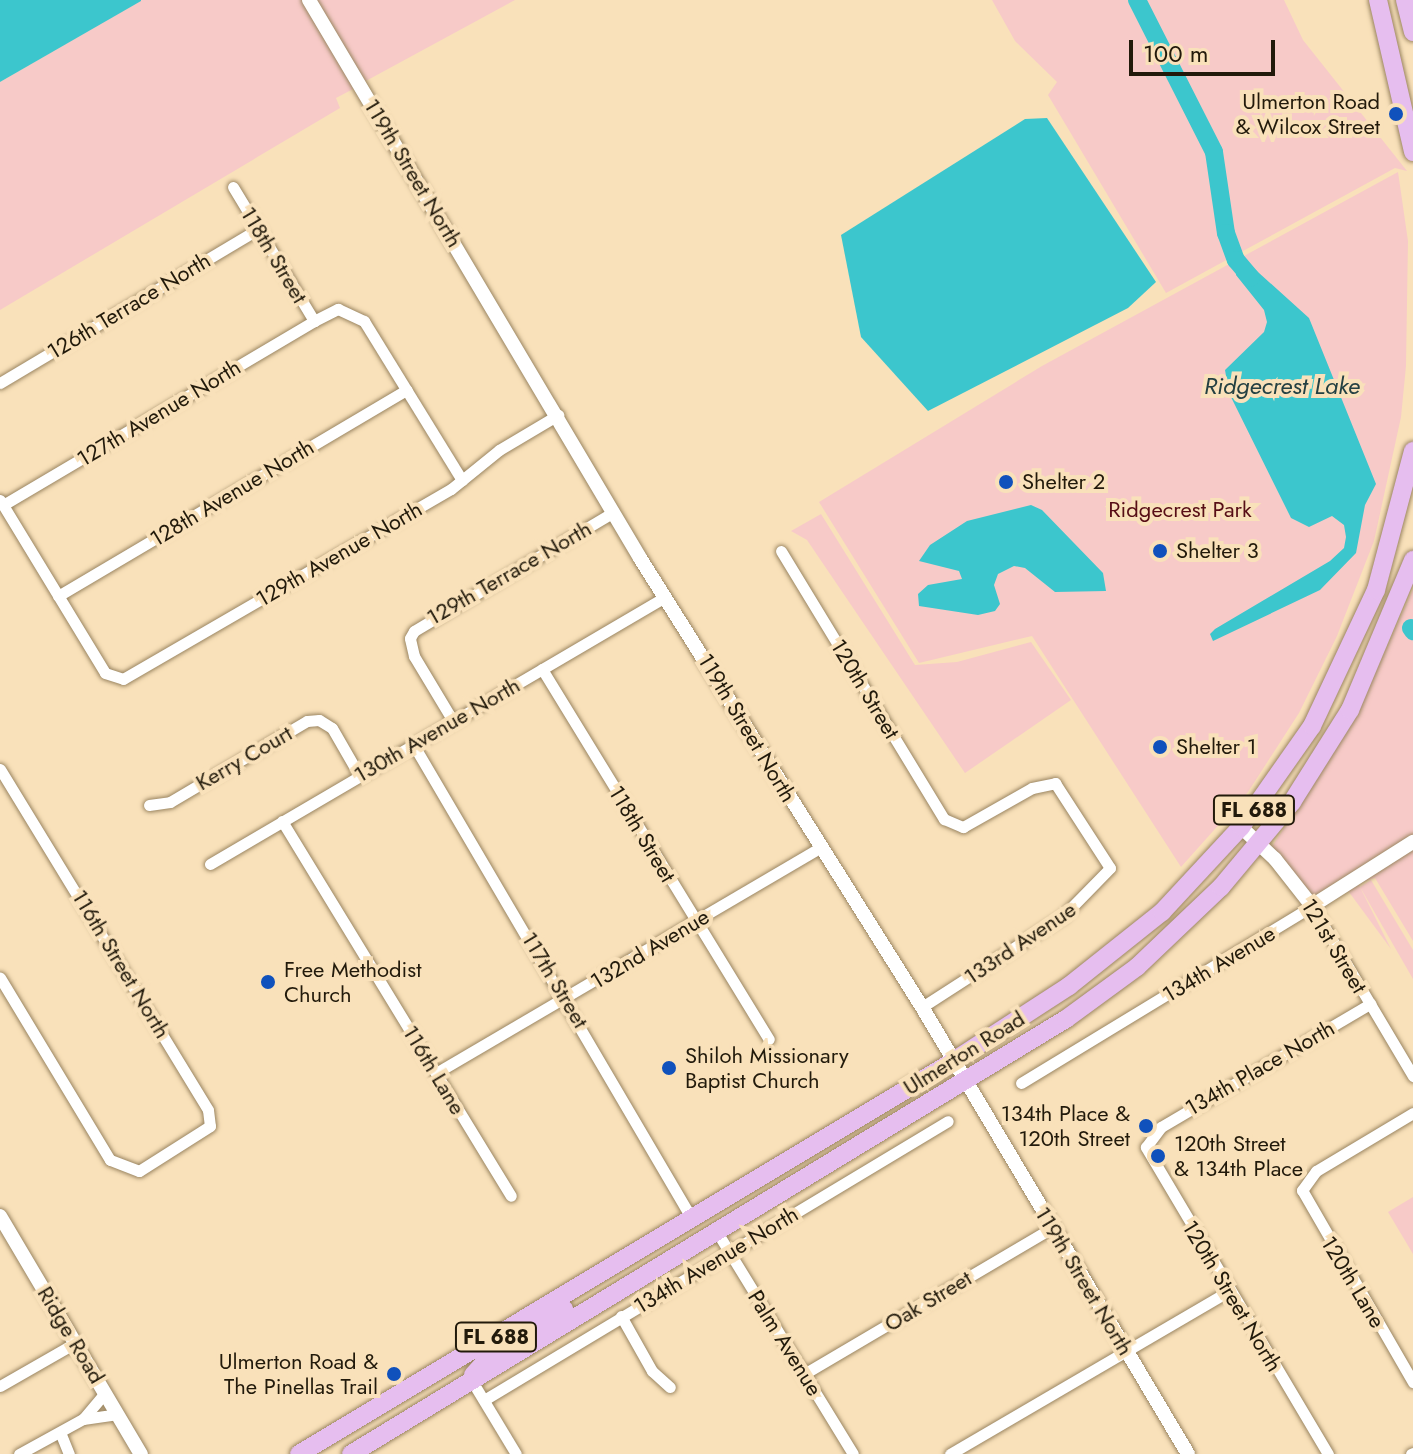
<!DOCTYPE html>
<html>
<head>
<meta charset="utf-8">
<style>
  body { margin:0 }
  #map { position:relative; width:1413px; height:1454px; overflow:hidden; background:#f9e1ba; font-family:Jost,sans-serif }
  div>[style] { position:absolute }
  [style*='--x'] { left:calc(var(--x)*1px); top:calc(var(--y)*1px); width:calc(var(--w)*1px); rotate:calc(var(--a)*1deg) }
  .green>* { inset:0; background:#f7cac8 }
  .water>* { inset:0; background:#3cc6cd }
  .river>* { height:18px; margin:-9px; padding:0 9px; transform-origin:9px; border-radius:9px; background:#3cc6cd }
  .roads { filter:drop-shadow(0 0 2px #9a8561) drop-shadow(0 0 2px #9a8561) }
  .minor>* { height:11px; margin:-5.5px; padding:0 5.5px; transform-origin:5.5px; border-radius:5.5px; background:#fff }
  .tertiary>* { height:14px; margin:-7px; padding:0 7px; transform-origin:7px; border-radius:7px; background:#fff }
  .primary>* { height:18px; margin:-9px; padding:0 9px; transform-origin:9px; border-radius:9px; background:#e6beef }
  .dots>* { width:22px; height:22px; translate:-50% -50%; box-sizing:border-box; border:4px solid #f9e1ba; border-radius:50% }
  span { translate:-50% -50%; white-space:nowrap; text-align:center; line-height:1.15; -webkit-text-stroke:8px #f9e1ba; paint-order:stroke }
  .shield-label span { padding:2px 6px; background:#f9e1ba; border:2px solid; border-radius:6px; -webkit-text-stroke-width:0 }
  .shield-label { font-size:20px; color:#221a0b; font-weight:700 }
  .poi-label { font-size:22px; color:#221a0b }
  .right { translate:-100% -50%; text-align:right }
  .left { translate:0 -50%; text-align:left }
  .street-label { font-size:22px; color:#221a0b }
  .park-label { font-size:22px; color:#570e16 }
  .water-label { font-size:24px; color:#244042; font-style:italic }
  .scale { position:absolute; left:1129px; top:40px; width:146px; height:36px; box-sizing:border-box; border:4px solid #221a0b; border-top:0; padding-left:10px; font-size:24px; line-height:28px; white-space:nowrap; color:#221a0b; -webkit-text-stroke:6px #f9e1ba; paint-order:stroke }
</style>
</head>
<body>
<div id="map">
  <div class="green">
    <i style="clip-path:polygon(141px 0,303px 0,355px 88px,336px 98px,340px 108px,0 310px,0 82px)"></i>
    <i style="clip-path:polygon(315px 0,515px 0,364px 82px)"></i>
    <i style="clip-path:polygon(992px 0,1284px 0,1303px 40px,1407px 171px,1395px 168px,1166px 293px,1048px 95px,1057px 82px,1015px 41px)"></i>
    <i style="clip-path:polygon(1398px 172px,1408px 241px,1406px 366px,1401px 417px,1374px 541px,1337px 636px,1299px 713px,1248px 792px,1181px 867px,1032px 636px,919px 663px,819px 502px,1042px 366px)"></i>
    <i style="clip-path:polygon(821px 514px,915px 665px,957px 662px,1031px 642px,1071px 700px,965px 773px,807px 540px,791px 531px)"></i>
    <i style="clip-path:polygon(1413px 589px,1413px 836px,1312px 897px,1271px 848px,1355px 719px)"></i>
    <i style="clip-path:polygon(1413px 849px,1413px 941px,1375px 878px,1358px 883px,1391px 949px,1346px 888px)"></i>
    <i style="clip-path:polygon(1371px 880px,1413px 950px,1413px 979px,1360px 887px)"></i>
    <i style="clip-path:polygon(1413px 1197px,1413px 1254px,1388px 1212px)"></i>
  </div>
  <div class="water">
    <i style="clip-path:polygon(0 0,141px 0,141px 1px,0 82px)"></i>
    <i style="clip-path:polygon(1047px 118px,1156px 282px,1128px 308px,928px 411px,861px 337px,841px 235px,1025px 119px)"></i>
    <i style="clip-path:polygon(1236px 260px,1248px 263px,1309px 318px,1376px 484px,1365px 505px,1356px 553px,1320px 590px,1213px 641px,1210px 634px,1215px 629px,1330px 561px,1344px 548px,1346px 537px,1344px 525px,1332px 516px,1309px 527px,1291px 518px,1229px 393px,1225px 370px,1264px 332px,1267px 322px,1264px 310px,1236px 275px)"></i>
    <i style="clip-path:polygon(1031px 505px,1042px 510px,1103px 573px,1106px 591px,1055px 592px,1025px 568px,1014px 566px,998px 574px,994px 585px,1000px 604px,995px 611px,978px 615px,919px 606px,918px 594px,928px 585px,962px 579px,959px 571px,919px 561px,930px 545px,967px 521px)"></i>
  </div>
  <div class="river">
    <i style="--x:1137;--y:0;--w:170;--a:63.1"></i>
    <i style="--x:1214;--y:152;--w:82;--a:81.6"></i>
    <i style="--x:1226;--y:233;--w:29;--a:70"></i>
    <i style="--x:1236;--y:260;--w:23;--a:50"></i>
    <i style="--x:1411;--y:628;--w:4;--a:56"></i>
  </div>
  <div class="roads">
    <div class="minor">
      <i style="--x:233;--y:187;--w:157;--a:58.8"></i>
      <i style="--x:314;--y:321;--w:27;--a:-27"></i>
      <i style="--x:338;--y:309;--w:29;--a:25"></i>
      <i style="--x:364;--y:321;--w:187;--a:58.4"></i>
      <i style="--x:0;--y:383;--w:300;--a:-30.8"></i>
      <i style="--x:0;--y:500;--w:202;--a:58.7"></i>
      <i style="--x:105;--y:673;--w:19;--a:18"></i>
      <i style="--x:123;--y:679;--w:379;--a:-30.1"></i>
      <i style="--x:451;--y:489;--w:62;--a:-39.1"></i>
      <i style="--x:499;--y:450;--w:69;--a:-30.7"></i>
      <i style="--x:3;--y:505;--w:361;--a:-30.6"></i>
      <i style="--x:781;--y:551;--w:314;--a:58.7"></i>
      <i style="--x:944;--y:819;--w:21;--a:23"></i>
      <i style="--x:963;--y:827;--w:79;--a:-29.5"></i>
      <i style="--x:1032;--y:788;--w:24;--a:-12"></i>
      <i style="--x:1055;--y:783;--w:101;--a:57.1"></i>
      <i style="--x:1110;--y:868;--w:67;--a:134.4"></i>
      <i style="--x:1063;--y:916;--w:168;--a:147.2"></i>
      <i style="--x:58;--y:596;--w:405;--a:-30.6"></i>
      <i style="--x:542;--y:669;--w:434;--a:58.5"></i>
      <i style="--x:453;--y:721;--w:76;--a:-121"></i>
      <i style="--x:414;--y:656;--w:18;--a:-103"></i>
      <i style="--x:410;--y:638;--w:8;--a:-60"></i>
      <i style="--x:414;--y:631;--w:230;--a:-30.8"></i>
      <i style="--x:413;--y:744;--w:551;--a:59.57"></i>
      <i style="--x:0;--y:769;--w:399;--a:58.6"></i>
      <i style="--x:208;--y:1110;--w:16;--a:83"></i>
      <i style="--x:210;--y:1126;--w:84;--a:147.6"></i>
      <i style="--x:139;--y:1171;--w:31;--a:-159"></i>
      <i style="--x:110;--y:1160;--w:213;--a:-121.1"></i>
      <i style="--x:149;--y:805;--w:21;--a:-8"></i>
      <i style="--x:170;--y:802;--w:159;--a:-30.6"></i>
      <i style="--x:307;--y:721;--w:12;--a:-5"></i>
      <i style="--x:319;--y:720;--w:15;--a:32"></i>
      <i style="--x:332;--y:728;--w:54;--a:60.1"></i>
      <i style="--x:282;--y:821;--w:439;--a:58.6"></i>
      <i style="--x:210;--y:864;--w:528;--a:-30.4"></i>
      <i style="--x:436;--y:1073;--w:446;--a:-30.4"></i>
      <i style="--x:1021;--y:1083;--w:341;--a:-31.3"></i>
      <i style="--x:1312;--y:906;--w:198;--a:59.3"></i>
      <i style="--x:1413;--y:1113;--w:113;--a:149.1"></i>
      <i style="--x:1316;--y:1171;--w:24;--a:126"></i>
      <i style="--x:1302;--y:1190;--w:222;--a:60"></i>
      <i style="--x:717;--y:1232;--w:260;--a:58.5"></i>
      <i style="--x:621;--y:1316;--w:63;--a:60.6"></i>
      <i style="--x:652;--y:1371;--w:24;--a:42"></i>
      <i style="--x:804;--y:1374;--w:288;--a:-30.5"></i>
      <i style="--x:472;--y:1381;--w:85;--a:58.9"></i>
      <i style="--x:0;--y:1386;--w:86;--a:-29.8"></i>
      <i style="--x:484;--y:1400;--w:541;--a:-31.02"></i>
      <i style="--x:83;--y:1419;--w:34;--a:-50"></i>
      <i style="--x:60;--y:1432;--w:24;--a:68"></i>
      <i style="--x:19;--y:1454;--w:73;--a:-28.7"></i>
      <i style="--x:83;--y:1419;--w:35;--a:-8"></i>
      <i style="--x:950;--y:1454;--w:323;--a:-30.3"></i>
      <i style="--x:1328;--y:1454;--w:357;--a:-120.7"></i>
      <i style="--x:1146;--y:1147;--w:25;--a:-53"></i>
      <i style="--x:1161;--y:1127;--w:243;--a:-30.5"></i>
      <i style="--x:1411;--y:1454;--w:2;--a:-27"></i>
    </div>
    <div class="tertiary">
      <i style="--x:309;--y:0;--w:649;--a:59.32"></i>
      <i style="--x:640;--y:558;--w:530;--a:57.87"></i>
      <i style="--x:922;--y:1007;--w:520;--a:59.24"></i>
      <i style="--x:1241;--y:827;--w:47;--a:43.3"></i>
      <i style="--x:1275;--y:859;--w:60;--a:51.8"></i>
      <i style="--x:1312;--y:906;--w:120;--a:-32.4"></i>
      <i style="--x:0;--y:1216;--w:277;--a:59.4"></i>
    </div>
    <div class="primary">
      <i style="--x:1378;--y:0;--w:156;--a:77"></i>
      <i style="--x:1405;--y:0;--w:33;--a:76"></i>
      <i style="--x:473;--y:1375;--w:28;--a:-48"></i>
      <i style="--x:492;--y:1354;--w:85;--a:-32"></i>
      <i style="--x:299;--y:1454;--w:762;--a:-30.98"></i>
      <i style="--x:952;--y:1062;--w:140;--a:-33"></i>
      <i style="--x:1069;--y:986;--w:119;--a:-38.5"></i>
      <i style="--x:1162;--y:912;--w:116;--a:-47.1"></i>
      <i style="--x:1241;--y:827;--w:123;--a:-54.9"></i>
      <i style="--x:1312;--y:726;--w:150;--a:-64.8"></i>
      <i style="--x:1376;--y:590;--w:144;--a:-75.1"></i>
      <i style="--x:351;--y:1454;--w:837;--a:-31.32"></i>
      <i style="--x:1066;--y:1019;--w:88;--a:-36.2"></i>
      <i style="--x:1137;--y:967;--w:116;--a:-43.6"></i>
      <i style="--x:1221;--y:887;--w:111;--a:-50.1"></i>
      <i style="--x:1292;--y:802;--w:109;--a:-57.8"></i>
      <i style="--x:1350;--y:710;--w:163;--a:-67.2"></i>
    </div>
  </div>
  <div class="dots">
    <i style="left:1396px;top:114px;background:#1051bc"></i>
    <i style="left:1006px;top:482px;background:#1051bc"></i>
    <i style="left:1160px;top:551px;background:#1051bc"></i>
    <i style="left:1160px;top:747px;background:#1051bc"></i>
    <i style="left:268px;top:982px;background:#1051bc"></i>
    <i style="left:669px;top:1068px;background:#1051bc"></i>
    <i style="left:1146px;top:1126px;background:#1051bc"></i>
    <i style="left:1158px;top:1156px;background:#1051bc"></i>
    <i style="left:394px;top:1374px;background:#1051bc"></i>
  </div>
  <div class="shield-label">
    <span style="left:1254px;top:810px">FL 688</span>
    <span style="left:496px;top:1337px">FL 688</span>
  </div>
  <div class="poi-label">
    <span class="right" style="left:1380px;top:114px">Ulmerton Road<br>&amp; Wilcox Street</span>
    <span class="left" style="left:1022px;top:482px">Shelter 2</span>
    <span class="left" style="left:1176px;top:551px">Shelter 3</span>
    <span class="left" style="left:1176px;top:747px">Shelter 1</span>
    <span class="left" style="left:284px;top:982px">Free Methodist<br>Church</span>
    <span class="left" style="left:685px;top:1068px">Shiloh Missionary<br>Baptist Church</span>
    <span class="right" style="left:1130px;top:1126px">134th Place &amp;<br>120th Street</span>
    <span class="left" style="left:1174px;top:1156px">120th Street<br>&amp; 134th Place</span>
    <span class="right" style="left:378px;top:1374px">Ulmerton Road &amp;<br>The Pinellas Trail</span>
  </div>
  <div class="street-label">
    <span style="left:413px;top:173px;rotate:59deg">119th Street North</span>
    <span style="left:274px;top:255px;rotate:59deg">118th Street</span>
    <span style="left:129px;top:306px;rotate:-31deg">126th Terrace North</span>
    <span style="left:159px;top:413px;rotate:-31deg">127th Avenue North</span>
    <span style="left:232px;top:493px;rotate:-31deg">128th Avenue North</span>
    <span style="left:339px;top:554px;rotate:-30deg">129th Avenue North</span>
    <span style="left:509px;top:573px;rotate:-30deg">129th Terrace North</span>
    <span style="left:865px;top:689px;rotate:59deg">120th Street</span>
    <span style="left:747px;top:728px;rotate:59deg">119th Street North</span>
    <span style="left:437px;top:730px;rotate:-30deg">130th Avenue North</span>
    <span style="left:244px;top:758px;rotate:-30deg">Kerry Court</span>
    <span style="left:642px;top:834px;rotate:59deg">118th Street</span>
    <span style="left:1020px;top:943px;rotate:-34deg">133rd Avenue</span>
    <span style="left:1334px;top:946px;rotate:59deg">121st Street</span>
    <span style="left:650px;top:949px;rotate:-31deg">132nd Avenue</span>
    <span style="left:121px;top:964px;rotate:59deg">116th Street North</span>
    <span style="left:1219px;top:964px;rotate:-31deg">134th Avenue</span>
    <span style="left:555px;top:980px;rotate:59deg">117th Street</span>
    <span style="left:964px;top:1053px;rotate:-32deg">Ulmerton Road</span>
    <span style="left:1260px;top:1068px;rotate:-30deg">134th Place North</span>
    <span style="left:434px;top:1070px;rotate:59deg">116th Lane</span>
    <span style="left:716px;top:1260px;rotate:-31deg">134th Avenue North</span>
    <span style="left:1084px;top:1281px;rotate:59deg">119th Street North</span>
    <span style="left:1353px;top:1282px;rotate:59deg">120th Lane</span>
    <span style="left:1232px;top:1296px;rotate:59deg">120th Street North</span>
    <span style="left:928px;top:1301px;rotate:-31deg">Oak Street</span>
    <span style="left:71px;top:1335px;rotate:59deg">Ridge Road</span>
    <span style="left:785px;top:1343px;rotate:58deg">Palm Avenue</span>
  </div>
  <div class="park-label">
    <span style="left:1180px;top:510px">Ridgecrest Park</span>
  </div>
  <div class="water-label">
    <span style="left:1282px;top:386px">Ridgecrest Lake</span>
  </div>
  <div class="scale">100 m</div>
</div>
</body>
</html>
